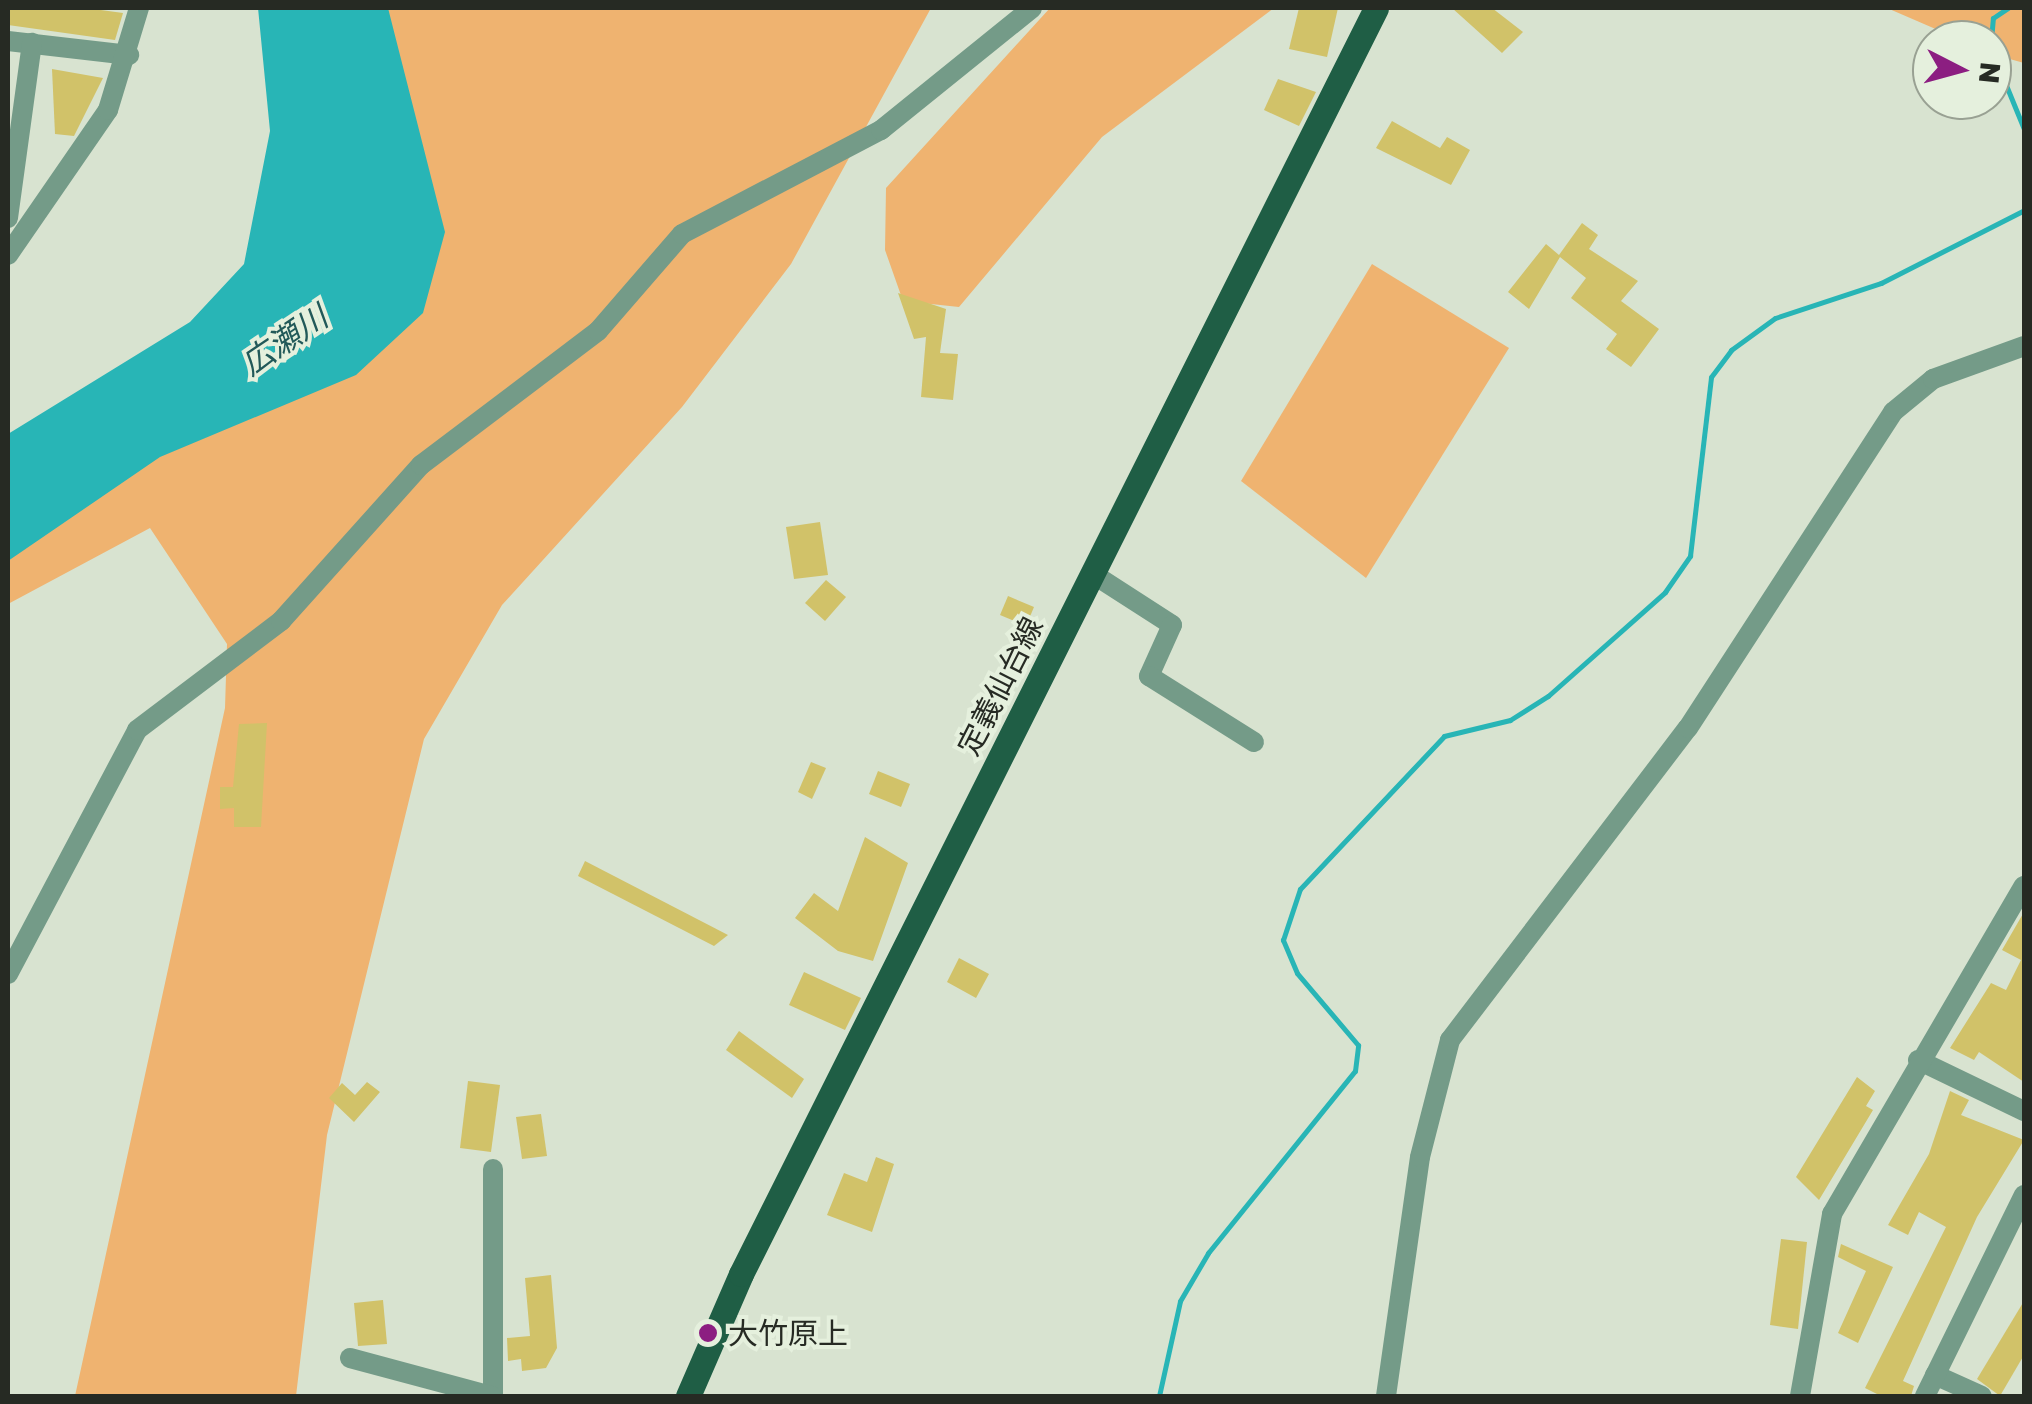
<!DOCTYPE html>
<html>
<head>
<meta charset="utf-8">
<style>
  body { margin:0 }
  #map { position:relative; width:2032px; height:1404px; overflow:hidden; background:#d8e3d0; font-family:"Golos Text","Noto Sans JP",sans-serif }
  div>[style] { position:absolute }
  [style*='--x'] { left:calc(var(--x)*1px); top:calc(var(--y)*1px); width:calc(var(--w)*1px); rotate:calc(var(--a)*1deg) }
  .green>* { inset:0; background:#efb370 }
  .water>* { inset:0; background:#28b5b6 }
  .stream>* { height:5px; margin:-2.5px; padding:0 2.5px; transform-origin:2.5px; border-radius:2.5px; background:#28b5b6 }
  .building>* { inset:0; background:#d1c269 }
  .minor>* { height:20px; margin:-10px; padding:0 10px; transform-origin:10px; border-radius:10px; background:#749b88 }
  .major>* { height:25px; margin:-12.5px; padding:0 12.5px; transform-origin:12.5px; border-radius:12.5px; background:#1f5e45 }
  .dots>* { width:28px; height:28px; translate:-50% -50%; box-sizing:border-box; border:5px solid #e5f0dd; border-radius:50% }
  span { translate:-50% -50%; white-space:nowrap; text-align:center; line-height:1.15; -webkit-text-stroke:8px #e5f0dd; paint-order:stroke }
  .street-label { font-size:30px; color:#262a23 }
  .poi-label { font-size:30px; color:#262a23 }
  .left { translate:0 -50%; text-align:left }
  .water-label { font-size:32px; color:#225959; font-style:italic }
  .frame { position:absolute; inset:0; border:10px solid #262a23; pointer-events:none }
  .north { position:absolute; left:1912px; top:20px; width:100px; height:100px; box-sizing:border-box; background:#e5f0dd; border:2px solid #99a193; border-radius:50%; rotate:96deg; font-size:28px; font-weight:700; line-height:40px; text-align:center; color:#262a23 }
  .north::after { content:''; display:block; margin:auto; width:35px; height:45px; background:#8c1e81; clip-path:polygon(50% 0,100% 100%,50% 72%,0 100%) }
</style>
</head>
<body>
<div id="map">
  <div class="green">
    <i style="clip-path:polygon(298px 8px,931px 8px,791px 264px,682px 407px,502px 605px,424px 739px,327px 1135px,296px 1396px,75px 1396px,225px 708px,227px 644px,150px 528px,8px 604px,8px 434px,105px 397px,247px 301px)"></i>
    <i style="clip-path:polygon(1050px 8px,1274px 8px,1102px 137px,959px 307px,903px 301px,885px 250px,886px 188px)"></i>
    <i style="clip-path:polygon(1887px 8px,2024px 8px,2024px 63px,1992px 54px,1992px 40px,1961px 40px)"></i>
    <i style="clip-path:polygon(1372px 264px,1509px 348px,1366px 578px,1241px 481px)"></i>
  </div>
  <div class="water">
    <i style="clip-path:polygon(258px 8px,388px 8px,445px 232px,423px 313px,356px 375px,160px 457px,8px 561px,8px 434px,190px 322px,244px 264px,270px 131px)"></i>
  </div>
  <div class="stream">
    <i style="--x:1991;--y:40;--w:22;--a:-85"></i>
    <i style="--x:1993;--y:18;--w:18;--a:-34"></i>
    <i style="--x:1992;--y:51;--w:84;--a:67.7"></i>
    <i style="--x:1159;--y:1396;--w:97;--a:-77.5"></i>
    <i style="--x:1180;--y:1301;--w:56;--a:-59.7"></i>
    <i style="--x:1208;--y:1253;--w:234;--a:-51.1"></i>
    <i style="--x:1355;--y:1071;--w:26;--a:-83"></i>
    <i style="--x:1358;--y:1045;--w:94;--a:-130.3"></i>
    <i style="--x:1297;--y:973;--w:36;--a:-113"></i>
    <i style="--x:1283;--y:940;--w:54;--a:-71.6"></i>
    <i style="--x:1300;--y:889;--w:210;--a:-46.7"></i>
    <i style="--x:1444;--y:736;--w:68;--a:-13.6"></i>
    <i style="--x:1510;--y:720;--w:45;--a:-32.3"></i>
    <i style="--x:1548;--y:696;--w:157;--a:-41.6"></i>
    <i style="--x:1665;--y:592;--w:44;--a:-55.2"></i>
    <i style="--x:1690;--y:556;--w:180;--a:-83.3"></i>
    <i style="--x:1711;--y:377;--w:34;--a:-53"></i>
    <i style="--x:1731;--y:350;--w:54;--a:-36"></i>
    <i style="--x:1775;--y:318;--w:112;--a:-18.3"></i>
    <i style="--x:1881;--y:283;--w:161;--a:-27"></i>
  </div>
  <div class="building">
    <i style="clip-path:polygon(8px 8px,86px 8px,123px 13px,115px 40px,8px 25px)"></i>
    <i style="clip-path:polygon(1299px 8px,1338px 8px,1327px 57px,1289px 49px)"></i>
    <i style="clip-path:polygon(1452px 8px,1492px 8px,1523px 32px,1502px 53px)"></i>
    <i style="clip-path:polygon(52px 69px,103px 78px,74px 136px,55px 134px)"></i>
    <i style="clip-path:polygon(1278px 79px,1316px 92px,1299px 126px,1264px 110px)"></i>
    <i style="clip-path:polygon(1392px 121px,1440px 148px,1447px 137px,1470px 150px,1451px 185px,1376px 148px)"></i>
    <i style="clip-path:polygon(1582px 223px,1598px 235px,1589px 249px,1638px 281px,1621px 301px,1659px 329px,1631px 367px,1606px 349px,1617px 334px,1571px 298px,1586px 278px,1560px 257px,1529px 309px,1508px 292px,1546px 244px,1559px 255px)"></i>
    <i style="clip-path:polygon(898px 293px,946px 309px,940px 353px,958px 354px,953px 400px,921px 397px,926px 337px,914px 339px)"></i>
    <i style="clip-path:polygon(820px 522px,828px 575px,794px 579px,786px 527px)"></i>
    <i style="clip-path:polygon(826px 580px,846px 597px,825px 621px,805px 603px)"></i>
    <i style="clip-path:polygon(1008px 596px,1034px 607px,1026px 626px,1000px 615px)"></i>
    <i style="clip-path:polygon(267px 723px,261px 827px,234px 827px,234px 808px,220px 809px,220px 787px,233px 787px,239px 724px)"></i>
    <i style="clip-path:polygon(811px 762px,826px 768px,812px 799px,798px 792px)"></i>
    <i style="clip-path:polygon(878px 771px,910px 784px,901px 807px,869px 794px)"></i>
    <i style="clip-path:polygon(865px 837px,908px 863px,873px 961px,838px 951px,795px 918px,814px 893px,838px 911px)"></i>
    <i style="clip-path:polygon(585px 861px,728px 935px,714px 946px,578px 876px)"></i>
    <i style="clip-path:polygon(2024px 912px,2024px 1082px,1979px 1052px,1974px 1060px,1950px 1048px,1991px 983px,2006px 990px,2021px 960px,2002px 950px)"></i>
    <i style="clip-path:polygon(959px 958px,989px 974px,976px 998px,947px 982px)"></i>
    <i style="clip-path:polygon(804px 972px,861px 998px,845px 1030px,789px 1005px)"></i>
    <i style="clip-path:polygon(739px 1031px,804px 1079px,792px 1098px,726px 1050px)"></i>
    <i style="clip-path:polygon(1857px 1077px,1875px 1091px,1866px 1106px,1873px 1110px,1819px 1200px,1796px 1177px)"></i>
    <i style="clip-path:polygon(468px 1081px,500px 1085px,491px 1152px,460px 1148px)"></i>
    <i style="clip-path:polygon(367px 1082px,380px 1092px,354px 1122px,329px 1098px,342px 1083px,355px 1095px)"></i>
    <i style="clip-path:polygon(1950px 1091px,1969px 1100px,1961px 1115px,2024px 1140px,1977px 1217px,1903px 1381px,1914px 1386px,1911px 1396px,1881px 1396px,1865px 1388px,1946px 1227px,1919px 1212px,1908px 1235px,1888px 1225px,1929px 1154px)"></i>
    <i style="clip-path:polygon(541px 1114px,547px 1156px,522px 1159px,516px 1117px)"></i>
    <i style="clip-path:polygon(876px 1157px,894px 1164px,872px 1232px,827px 1215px,844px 1173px,867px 1182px)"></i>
    <i style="clip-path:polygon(1781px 1239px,1807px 1242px,1798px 1329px,1770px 1325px)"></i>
    <i style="clip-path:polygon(1841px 1244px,1893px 1267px,1858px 1343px,1838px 1333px,1866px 1271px,1838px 1257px)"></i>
    <i style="clip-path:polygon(551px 1275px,557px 1348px,546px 1368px,522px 1371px,521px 1359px,508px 1361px,507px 1338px,530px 1336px,525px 1278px)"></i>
    <i style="clip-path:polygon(383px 1300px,387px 1344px,358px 1346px,354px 1303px)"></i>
    <i style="clip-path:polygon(2024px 1301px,2024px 1355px,2000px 1396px,1977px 1379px)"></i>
  </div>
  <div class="minor">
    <i style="--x:8;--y:41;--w:122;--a:6.6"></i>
    <i style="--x:8;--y:218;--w:177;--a:-82.2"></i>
    <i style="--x:8;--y:255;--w:176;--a:-55.4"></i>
    <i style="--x:108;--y:110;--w:107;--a:-73.1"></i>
    <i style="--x:1093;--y:574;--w:94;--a:32.8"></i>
    <i style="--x:1172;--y:625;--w:56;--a:114.3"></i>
    <i style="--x:1149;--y:676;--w:124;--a:32.2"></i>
    <i style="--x:8;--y:974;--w:276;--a:-62.1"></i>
    <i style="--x:137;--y:730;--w:181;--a:-37.1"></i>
    <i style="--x:281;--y:621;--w:210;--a:-48.1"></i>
    <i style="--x:421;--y:465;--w:222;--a:-37.1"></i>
    <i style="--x:598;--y:331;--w:128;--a:-49.1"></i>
    <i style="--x:682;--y:234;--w:225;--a:-27.6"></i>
    <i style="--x:881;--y:130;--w:194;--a:-38.9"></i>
    <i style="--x:1918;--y:1060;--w:118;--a:25.7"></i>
    <i style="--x:493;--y:1169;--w:227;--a:90"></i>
    <i style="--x:350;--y:1358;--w:147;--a:15"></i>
    <i style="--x:1935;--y:1375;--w:51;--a:24.1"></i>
    <i style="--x:1386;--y:1396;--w:241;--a:-81.9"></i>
    <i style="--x:1420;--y:1157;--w:121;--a:-75.6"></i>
    <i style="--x:1450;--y:1040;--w:392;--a:-52.7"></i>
    <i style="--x:1688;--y:728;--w:377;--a:-57"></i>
    <i style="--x:1893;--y:412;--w:52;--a:-39.5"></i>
    <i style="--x:1933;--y:379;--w:97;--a:-19.9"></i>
    <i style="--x:1800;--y:1396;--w:185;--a:-80"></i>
    <i style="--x:1832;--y:1214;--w:380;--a:-59.7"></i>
    <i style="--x:1925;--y:1396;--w:224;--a:-63.8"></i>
  </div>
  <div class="major">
    <i style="--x:688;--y:1396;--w:133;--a:-66.5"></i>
    <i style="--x:741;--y:1274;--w:1416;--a:-63.36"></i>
  </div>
  <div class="dots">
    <i style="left:708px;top:1333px;background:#8c1e81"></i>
  </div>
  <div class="street-label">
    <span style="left:1000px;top:686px;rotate:-63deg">定義仙台線</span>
  </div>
  <div class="poi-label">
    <span class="left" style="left:728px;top:1333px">大竹原上</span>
  </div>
  <div class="water-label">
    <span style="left:284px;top:340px;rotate:-34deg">広瀬川</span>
  </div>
  <div class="frame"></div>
  <div class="north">N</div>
</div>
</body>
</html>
